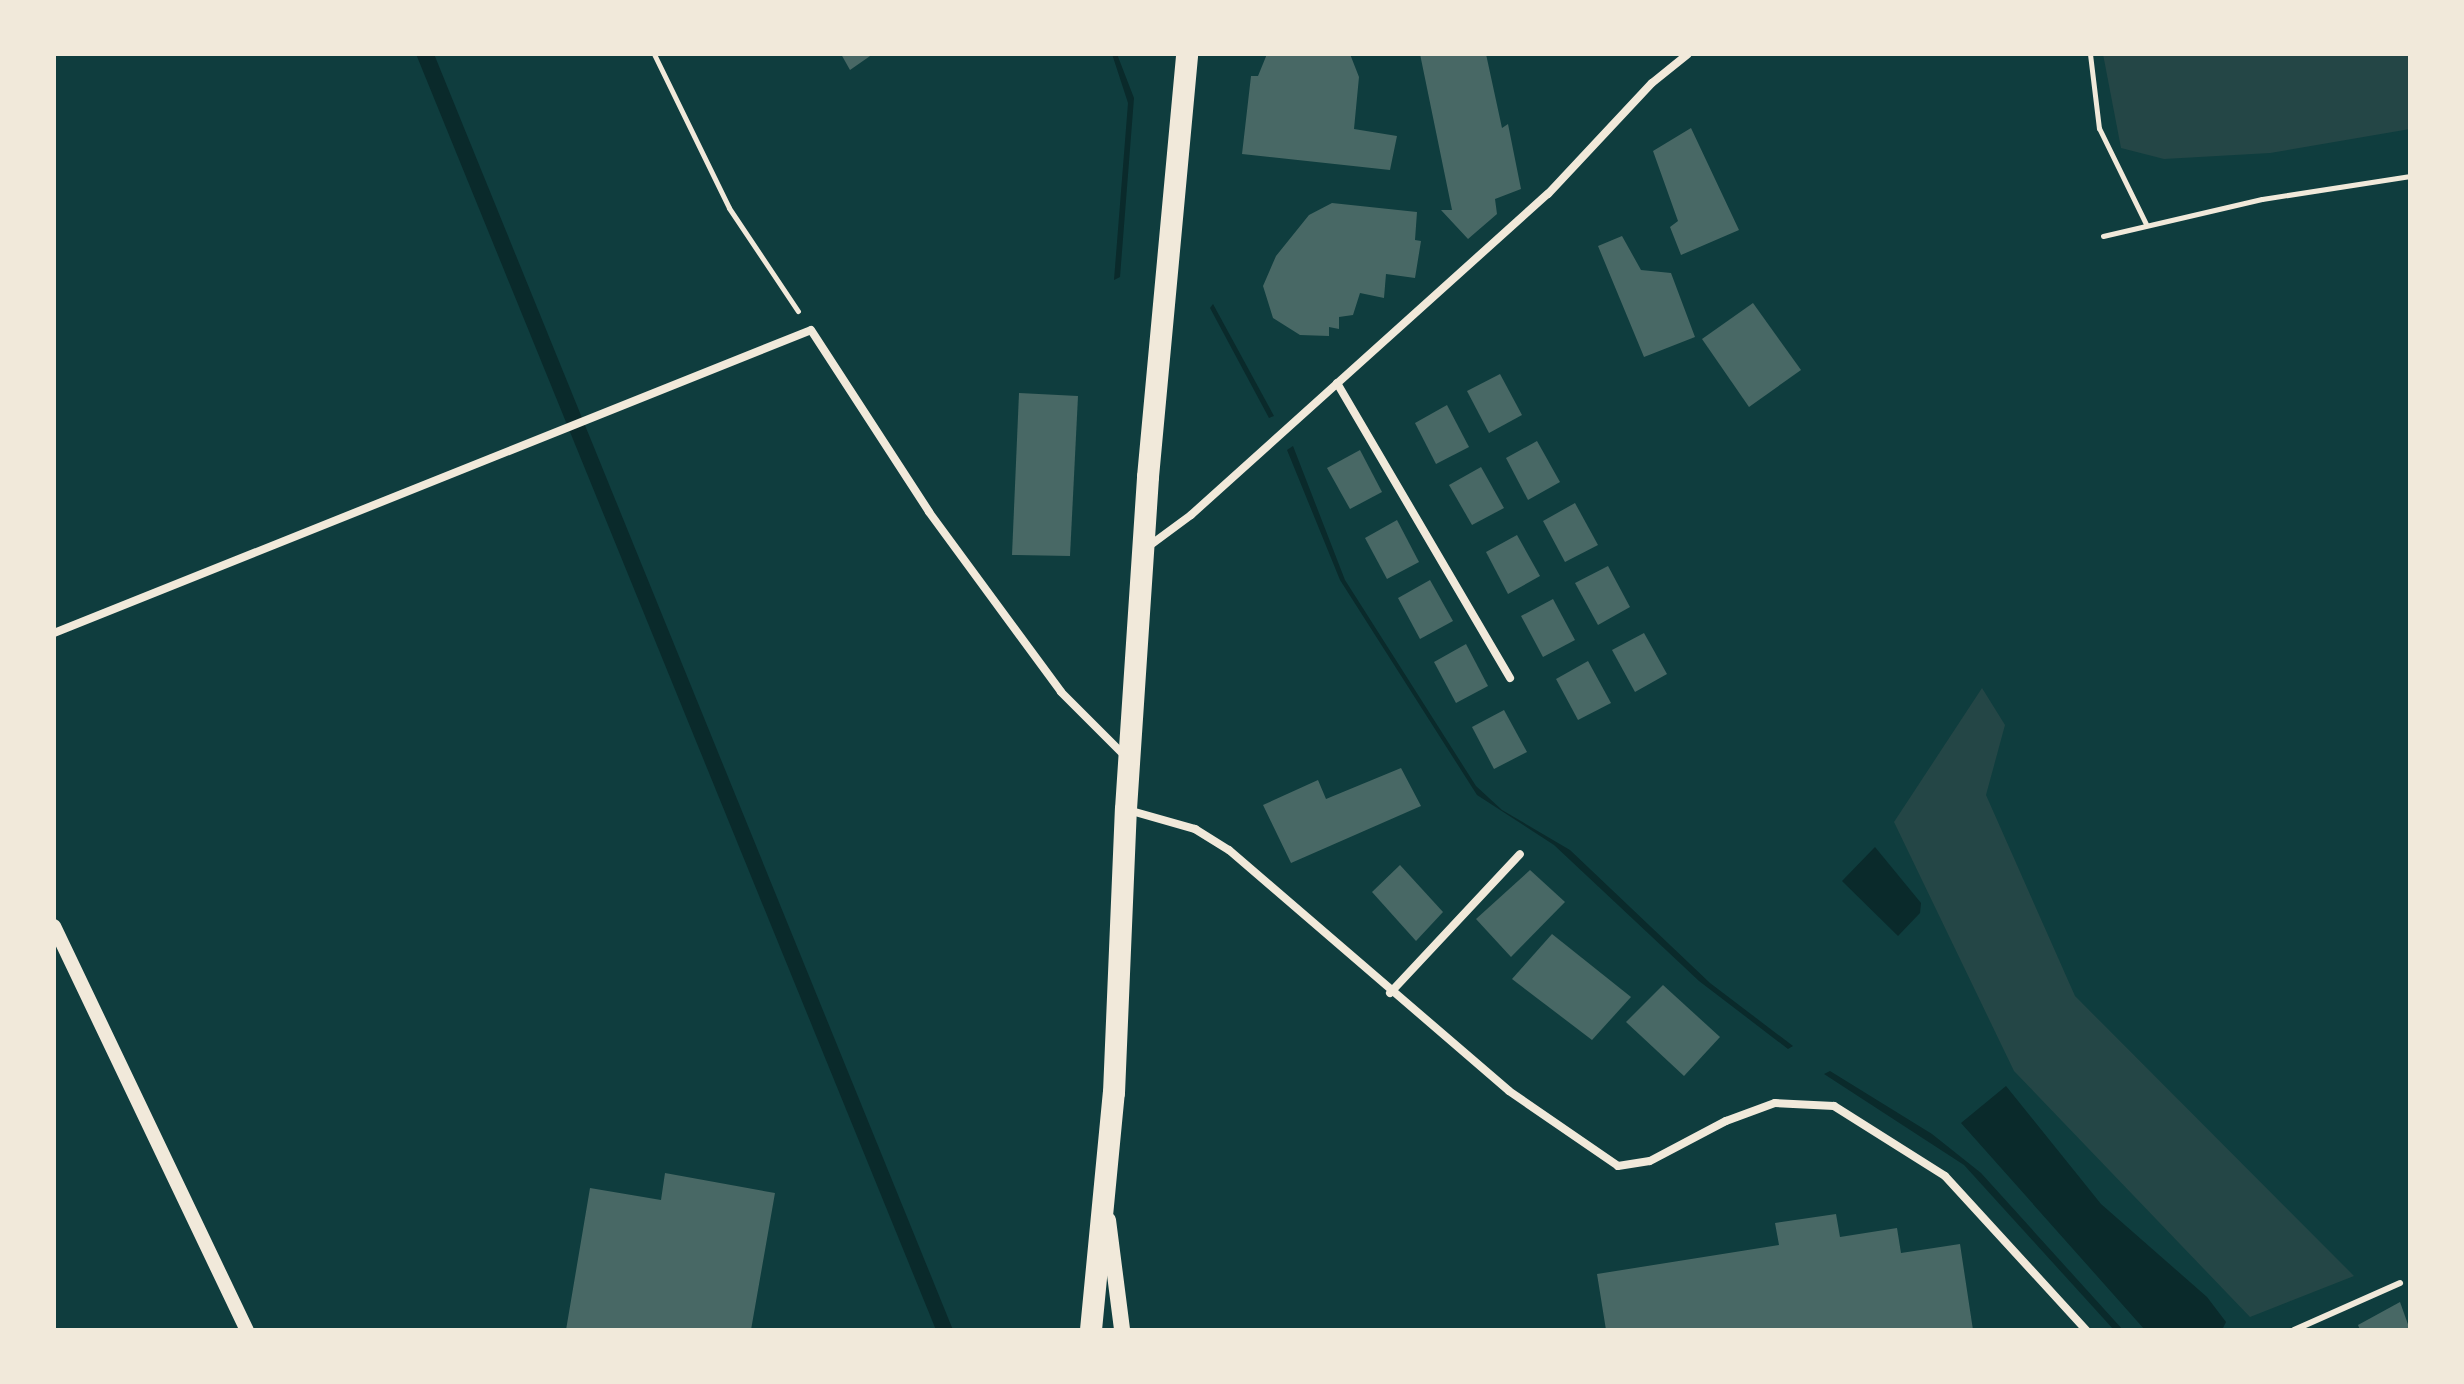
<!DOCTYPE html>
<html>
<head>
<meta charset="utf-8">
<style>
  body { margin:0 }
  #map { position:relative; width:2464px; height:1384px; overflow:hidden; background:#0f3d3e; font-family:"Asap Condensed",sans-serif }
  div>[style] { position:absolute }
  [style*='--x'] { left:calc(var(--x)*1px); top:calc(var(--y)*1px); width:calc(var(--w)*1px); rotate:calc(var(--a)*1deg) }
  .green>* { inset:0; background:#244646 }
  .water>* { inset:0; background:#0a2a2b }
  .building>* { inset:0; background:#486865 }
  .path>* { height:5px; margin:-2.5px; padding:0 2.5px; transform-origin:2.5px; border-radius:2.5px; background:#f1e9da }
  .service>* { height:6px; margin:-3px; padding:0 3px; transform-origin:3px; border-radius:3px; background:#f1e9da }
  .minor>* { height:8px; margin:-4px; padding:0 4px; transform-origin:4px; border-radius:4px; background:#f1e9da }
  .tertiary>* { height:14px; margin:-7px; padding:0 7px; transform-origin:7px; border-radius:7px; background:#f1e9da }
  .secondary>* { height:16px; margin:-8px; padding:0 8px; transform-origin:8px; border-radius:8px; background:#f1e9da }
  .trunk>* { height:22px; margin:-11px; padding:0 11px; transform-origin:11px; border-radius:11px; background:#f1e9da }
  span { translate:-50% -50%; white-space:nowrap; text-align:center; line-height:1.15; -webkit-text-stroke:8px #f1e9da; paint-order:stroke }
  .frame { position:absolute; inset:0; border:56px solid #f1e9da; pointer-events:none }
</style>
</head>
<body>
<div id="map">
  <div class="green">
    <i style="clip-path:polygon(2103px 54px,2410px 54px,2410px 129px,2270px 153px,2164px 159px,2121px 148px)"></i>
    <i style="clip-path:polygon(1982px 688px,2005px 725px,1986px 795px,2075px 996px,2354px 1276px,2250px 1317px,2014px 1071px,1894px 822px)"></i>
  </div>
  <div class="water">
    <i style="clip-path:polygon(416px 54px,434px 54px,953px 1330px,936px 1330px)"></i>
    <i style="clip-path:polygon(1112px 54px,1117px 54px,1134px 98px,1120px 277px,1114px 280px,1128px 103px)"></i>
    <i style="clip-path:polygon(1213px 304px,1274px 416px,1269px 418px,1210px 308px)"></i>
    <i style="clip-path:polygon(1293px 446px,1345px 580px,1476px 786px,1502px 810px,1570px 850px,1710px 983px,1793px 1046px,1788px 1049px,1699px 981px,1554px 845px,1477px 795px,1340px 580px,1287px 450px)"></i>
    <i style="clip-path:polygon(1875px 847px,1921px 903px,1920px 913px,1898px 936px,1842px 881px)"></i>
    <i style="clip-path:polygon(1830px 1071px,1932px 1134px,1981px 1173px,2123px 1330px,2114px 1330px,1964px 1165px,1824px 1074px)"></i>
    <i style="clip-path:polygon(2006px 1086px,2101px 1204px,2207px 1297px,2226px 1322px,2222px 1330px,2145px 1330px,1961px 1123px)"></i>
  </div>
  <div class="building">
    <i style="clip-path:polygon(841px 54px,873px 54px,850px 70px)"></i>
    <i style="clip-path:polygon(1267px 54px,1350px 54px,1359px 77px,1354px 129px,1397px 136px,1390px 170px,1242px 154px,1251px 76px,1258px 76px)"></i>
    <i style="clip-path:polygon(1420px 54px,1486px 54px,1502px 128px,1508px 124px,1521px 189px,1495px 199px,1497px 214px,1468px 239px,1441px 210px,1452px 210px)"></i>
    <i style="clip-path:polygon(1691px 128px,1739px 230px,1681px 255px,1670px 227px,1678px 221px,1653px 151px)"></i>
    <i style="clip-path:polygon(1332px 203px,1417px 212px,1415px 240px,1421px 241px,1415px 278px,1386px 274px,1384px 298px,1360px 293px,1353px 315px,1339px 317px,1339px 329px,1329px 327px,1329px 336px,1300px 335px,1273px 318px,1263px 286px,1276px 256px,1309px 215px)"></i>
    <i style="clip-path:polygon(1622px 236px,1641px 270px,1671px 273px,1695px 337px,1644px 357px,1598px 246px)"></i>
    <i style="clip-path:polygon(1753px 303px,1801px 370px,1749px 407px,1702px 339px)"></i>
    <i style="clip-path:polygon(1500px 374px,1522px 415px,1489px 433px,1467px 391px)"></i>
    <i style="clip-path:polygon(1019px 393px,1078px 396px,1070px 556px,1012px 555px)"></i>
    <i style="clip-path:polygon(1447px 405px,1469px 447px,1436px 464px,1415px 423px)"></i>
    <i style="clip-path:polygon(1537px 441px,1560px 482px,1528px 500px,1506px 458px)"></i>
    <i style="clip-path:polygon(1360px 450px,1382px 492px,1350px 509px,1327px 468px)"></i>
    <i style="clip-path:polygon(1481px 467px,1504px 508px,1472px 525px,1449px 485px)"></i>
    <i style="clip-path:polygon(1575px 503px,1598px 545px,1565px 562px,1543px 521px)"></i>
    <i style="clip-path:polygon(1397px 520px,1419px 562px,1387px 579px,1365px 538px)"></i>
    <i style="clip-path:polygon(1517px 535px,1540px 576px,1508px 594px,1486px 552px)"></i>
    <i style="clip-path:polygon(1608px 566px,1630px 607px,1598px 625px,1575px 583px)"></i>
    <i style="clip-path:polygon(1430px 580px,1453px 621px,1420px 639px,1398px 598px)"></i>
    <i style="clip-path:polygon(1553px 599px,1575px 640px,1543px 657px,1521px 616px)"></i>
    <i style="clip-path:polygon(1644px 633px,1667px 674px,1635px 692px,1612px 650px)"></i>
    <i style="clip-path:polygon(1466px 644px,1488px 686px,1456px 703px,1434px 662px)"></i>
    <i style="clip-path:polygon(1588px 661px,1611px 703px,1578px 720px,1556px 679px)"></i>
    <i style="clip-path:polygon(1504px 710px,1527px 752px,1494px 769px,1472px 727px)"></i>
    <i style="clip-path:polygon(1401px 768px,1421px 806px,1291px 863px,1263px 805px,1318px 780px,1326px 799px)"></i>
    <i style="clip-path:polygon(1400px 865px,1443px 912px,1416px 941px,1372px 892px)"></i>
    <i style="clip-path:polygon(1530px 870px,1565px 902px,1511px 957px,1476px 919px)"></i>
    <i style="clip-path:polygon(1552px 934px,1631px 997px,1592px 1040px,1512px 979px)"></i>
    <i style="clip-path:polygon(1663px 985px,1720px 1037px,1684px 1076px,1626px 1022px)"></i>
    <i style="clip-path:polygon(665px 1173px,775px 1193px,751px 1330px,566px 1330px,590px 1188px,661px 1200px)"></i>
    <i style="clip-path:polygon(1836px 1214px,1840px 1237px,1897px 1228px,1901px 1253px,1960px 1244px,1973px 1330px,1606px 1330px,1597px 1274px,1779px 1245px,1775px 1223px)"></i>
    <i style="clip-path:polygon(2400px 1302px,2410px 1330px,2360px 1330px,2358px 1325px)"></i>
  </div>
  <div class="path">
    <i style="--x:654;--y:54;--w:171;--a:64"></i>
    <i style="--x:729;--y:208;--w:124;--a:56.2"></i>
    <i style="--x:2090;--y:54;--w:75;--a:83.1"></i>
    <i style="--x:2099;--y:128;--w:107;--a:63.9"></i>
    <i style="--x:2103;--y:236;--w:163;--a:-13.1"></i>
    <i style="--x:2262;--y:199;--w:150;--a:-8.8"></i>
  </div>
  <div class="service">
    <i style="--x:2294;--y:1330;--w:116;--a:-23.9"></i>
  </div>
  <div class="minor">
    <i style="--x:1337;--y:383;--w:342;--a:59.6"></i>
    <i style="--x:1149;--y:546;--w:52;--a:-36.4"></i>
    <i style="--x:1191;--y:515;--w:480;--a:-42"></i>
    <i style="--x:1548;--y:194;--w:152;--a:-46.9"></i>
    <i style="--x:1652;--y:83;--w:46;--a:-38.9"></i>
    <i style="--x:54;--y:633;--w:815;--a:-21.81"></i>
    <i style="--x:811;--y:330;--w:217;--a:57"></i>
    <i style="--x:929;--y:512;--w:223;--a:53.7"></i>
    <i style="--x:1061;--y:692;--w:93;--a:45"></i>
    <i style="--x:1128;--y:810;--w:70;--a:15.8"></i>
    <i style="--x:1195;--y:829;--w:40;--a:32"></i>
    <i style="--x:1229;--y:850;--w:369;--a:40.7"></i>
    <i style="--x:1509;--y:1091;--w:132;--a:34.5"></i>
    <i style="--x:1618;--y:1166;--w:32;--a:-9"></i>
    <i style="--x:1650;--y:1161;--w:86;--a:-27.8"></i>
    <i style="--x:1726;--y:1121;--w:52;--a:-20.2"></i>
    <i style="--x:1775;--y:1103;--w:59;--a:2.9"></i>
    <i style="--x:1834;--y:1106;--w:131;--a:32.2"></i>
    <i style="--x:1945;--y:1176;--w:209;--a:47.5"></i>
    <i style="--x:1390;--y:993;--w:190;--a:-46.9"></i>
  </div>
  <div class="tertiary">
    <i style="--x:54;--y:926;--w:448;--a:64.5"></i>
  </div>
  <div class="secondary">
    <i style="--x:1108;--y:1220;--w:111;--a:82.7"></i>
  </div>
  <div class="trunk">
    <i style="--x:1091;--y:1330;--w:238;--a:-84.5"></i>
    <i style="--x:1114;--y:1093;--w:284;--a:-87.6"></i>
    <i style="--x:1126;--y:809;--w:333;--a:-86.2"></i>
    <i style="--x:1148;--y:477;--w:425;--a:-84.7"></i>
  </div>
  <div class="frame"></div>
</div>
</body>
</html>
